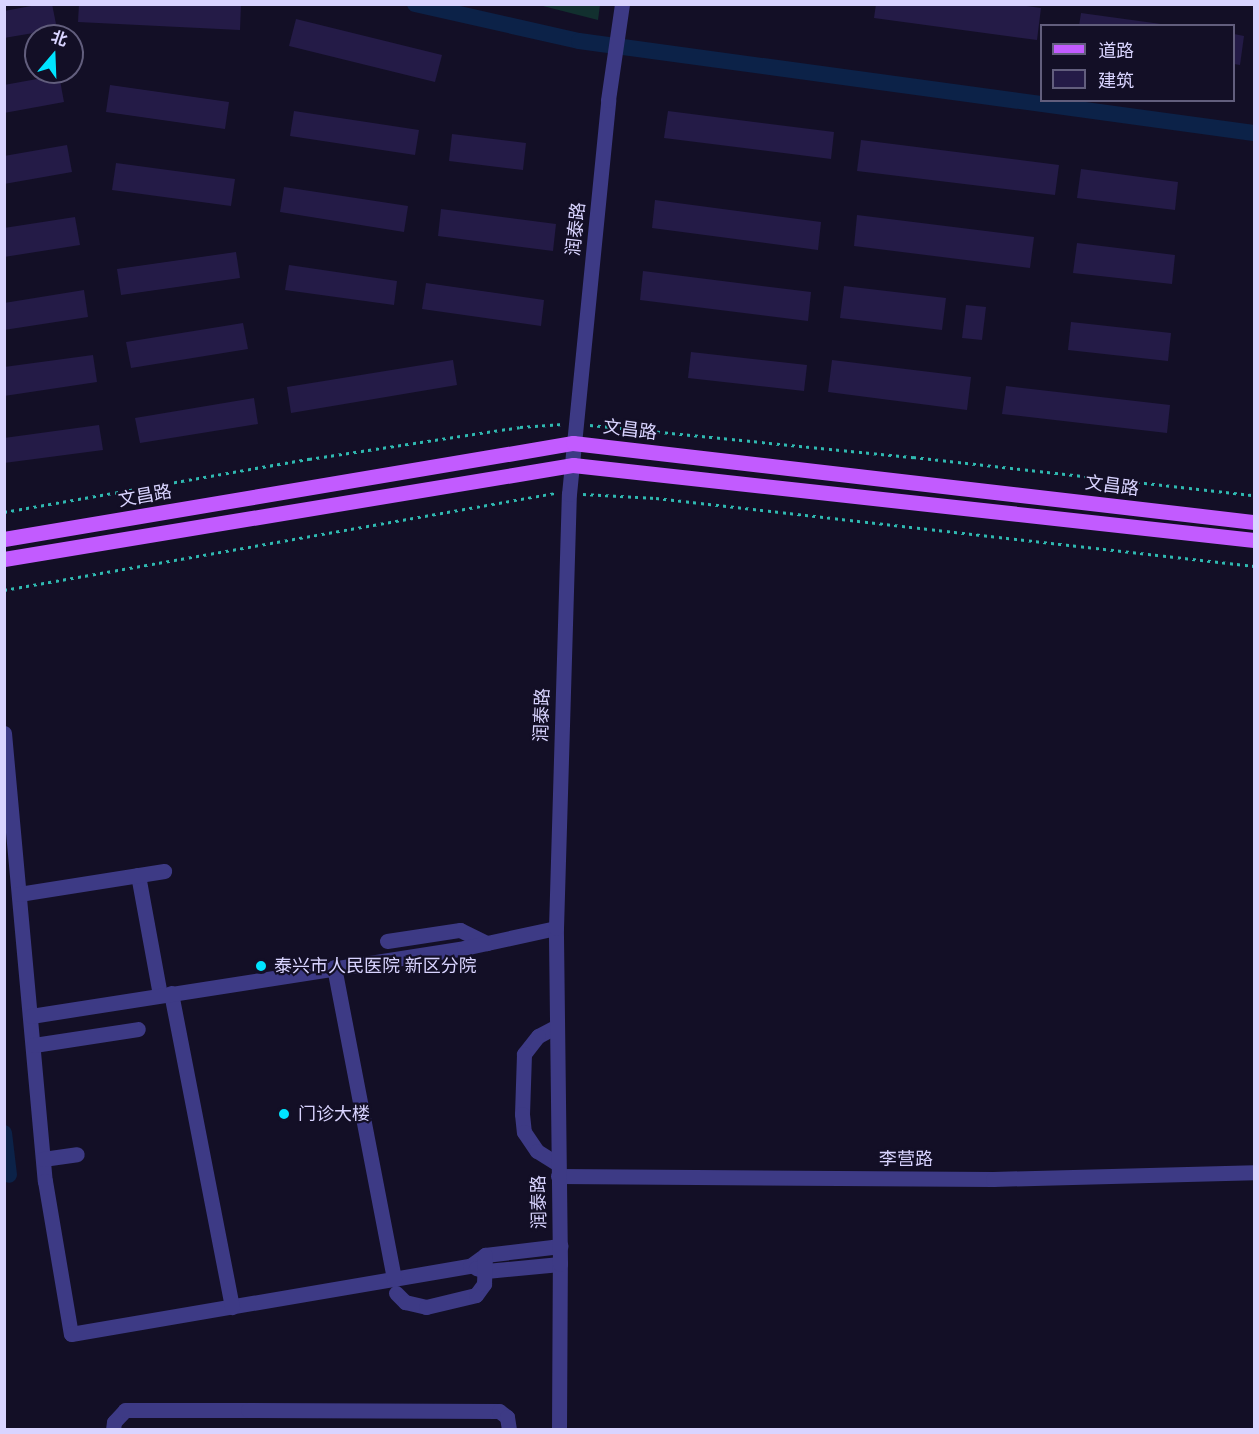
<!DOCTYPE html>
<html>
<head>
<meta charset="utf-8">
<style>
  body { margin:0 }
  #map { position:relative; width:1259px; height:1434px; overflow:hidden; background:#130f26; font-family:"Space Grotesk","Noto Sans SC",sans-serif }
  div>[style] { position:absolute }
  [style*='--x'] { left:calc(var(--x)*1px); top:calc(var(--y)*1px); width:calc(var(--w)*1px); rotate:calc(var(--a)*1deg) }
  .green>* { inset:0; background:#12302f }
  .canal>* { height:16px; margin:-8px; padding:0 8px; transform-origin:8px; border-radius:8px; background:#0c2248 }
  .building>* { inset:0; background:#241b47 }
  .path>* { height:3px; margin-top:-1.5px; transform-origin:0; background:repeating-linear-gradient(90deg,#2fb8b0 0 3px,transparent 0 7.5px) }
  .minor>* { height:15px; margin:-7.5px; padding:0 7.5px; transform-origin:7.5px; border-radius:7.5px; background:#3d3a85 }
  .major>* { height:15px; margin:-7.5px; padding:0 7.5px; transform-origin:7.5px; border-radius:7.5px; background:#c25bff }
  .dots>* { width:16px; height:16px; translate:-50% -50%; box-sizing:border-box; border:3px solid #130f26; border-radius:50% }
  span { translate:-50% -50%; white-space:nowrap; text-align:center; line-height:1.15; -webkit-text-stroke:4.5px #130f26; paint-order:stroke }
  .street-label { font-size:18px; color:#d9d4ff }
  .poi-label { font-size:18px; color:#d9d4ff }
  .left { translate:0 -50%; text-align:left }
  .frame { position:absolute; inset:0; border:6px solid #d9d4ff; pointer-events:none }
  .legend { position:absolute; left:1040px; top:24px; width:195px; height:78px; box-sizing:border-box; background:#130f26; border:2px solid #625e7d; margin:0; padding:8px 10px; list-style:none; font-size:18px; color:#d9d4ff }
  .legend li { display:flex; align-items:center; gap:12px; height:30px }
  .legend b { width:30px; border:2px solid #625e7d }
  .north { position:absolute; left:24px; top:24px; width:60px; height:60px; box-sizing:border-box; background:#130f26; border:2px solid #625e7d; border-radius:50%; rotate:19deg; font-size:16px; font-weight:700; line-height:24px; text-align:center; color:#d9d4ff }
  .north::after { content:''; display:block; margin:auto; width:21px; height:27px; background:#00e5ff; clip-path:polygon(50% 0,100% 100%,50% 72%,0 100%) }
</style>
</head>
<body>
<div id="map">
  <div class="green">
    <i style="clip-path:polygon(539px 5px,600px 5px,598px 20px)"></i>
  </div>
  <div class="canal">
    <i style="--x:415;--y:4;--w:168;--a:12.7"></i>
    <i style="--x:579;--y:41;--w:681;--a:7.76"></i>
    <i style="--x:4;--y:1133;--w:42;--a:83.2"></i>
  </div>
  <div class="building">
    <i style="clip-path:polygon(42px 4px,52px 4px,57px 29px,4px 38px,4px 11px)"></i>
    <i style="clip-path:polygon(79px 4px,241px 4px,240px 30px,78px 22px)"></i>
    <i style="clip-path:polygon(876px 4px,1013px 4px,1041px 8px,1037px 40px,874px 18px)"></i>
    <i style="clip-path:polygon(1081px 13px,1161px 24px,1160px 26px,1079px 26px)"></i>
    <i style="clip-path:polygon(296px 19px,442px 55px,435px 82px,289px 46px)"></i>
    <i style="clip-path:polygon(1234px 34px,1244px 36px,1240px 65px,1234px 64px)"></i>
    <i style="clip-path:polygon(59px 75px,64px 102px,4px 113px,4px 85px)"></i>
    <i style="clip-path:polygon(110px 85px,229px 102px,225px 129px,106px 112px)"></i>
    <i style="clip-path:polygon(294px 111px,419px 130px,415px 155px,290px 136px)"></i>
    <i style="clip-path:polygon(668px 111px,834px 132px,831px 159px,664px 138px)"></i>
    <i style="clip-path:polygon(452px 134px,526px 143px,523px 170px,449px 161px)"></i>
    <i style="clip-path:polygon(861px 140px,1059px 165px,1055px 195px,857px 171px)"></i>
    <i style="clip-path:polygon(67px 145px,72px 172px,4px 184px,4px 156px)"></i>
    <i style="clip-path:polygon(116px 163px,235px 179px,231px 206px,112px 190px)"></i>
    <i style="clip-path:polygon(1081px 169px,1178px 182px,1175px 210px,1077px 198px)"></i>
    <i style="clip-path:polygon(284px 187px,408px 206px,404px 232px,280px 212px)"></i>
    <i style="clip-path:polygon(655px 200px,821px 222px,818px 250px,652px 228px)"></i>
    <i style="clip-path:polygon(441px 209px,556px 224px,553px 251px,438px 236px)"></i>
    <i style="clip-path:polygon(857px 215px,1034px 237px,1030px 268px,854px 246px)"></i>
    <i style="clip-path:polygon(75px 217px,80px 245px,4px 257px,4px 228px)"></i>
    <i style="clip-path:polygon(1077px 243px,1175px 255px,1172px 284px,1073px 273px)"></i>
    <i style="clip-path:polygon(236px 252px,240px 278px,121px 295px,117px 269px)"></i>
    <i style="clip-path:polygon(289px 265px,397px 281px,394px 305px,285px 290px)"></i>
    <i style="clip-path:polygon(643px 271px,811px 292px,808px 321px,640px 300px)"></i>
    <i style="clip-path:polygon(426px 283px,544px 300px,541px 326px,422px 309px)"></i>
    <i style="clip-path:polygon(844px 286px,946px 298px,942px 330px,840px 318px)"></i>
    <i style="clip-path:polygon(84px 290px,88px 317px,4px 330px,4px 303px)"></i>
    <i style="clip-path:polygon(966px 305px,986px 307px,982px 340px,962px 338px)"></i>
    <i style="clip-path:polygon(1071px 322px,1171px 333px,1168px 361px,1068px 350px)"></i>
    <i style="clip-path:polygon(243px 323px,248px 349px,131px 368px,126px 342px)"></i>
    <i style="clip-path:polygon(691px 352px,807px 365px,804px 391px,688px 378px)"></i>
    <i style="clip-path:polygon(93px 355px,97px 382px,4px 396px,4px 367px)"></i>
    <i style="clip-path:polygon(453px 360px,457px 385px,291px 413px,287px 387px)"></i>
    <i style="clip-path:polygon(832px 360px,971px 377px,967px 410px,828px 392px)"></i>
    <i style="clip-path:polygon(1006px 386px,1170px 405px,1167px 433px,1002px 414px)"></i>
    <i style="clip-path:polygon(254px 398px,258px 424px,140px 443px,135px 418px)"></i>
    <i style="clip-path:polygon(99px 425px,103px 450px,4px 463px,4px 438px)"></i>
  </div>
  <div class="path">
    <i style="--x:590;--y:425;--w:325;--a:5.7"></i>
    <i style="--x:913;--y:457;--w:343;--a:6.4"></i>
    <i style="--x:583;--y:494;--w:73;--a:3.1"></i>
    <i style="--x:656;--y:498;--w:602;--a:6.49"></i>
    <i style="--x:4;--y:512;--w:310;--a:-9.9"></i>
    <i style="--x:309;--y:459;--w:213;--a:-8.6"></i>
    <i style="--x:520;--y:427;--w:43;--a:-4"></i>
    <i style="--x:4;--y:590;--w:559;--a:-9.98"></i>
  </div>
  <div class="minor">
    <i style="--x:4;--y:733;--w:450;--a:84.8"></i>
    <i style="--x:45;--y:1181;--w:155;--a:80.4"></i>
    <i style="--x:71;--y:1334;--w:405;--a:-9.7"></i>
    <i style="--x:470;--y:1266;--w:19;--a:-36"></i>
    <i style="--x:485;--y:1255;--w:76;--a:-6.8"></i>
    <i style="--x:138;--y:875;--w:122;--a:79.6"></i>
    <i style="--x:19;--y:894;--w:147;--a:-9"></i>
    <i style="--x:387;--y:941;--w:74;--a:-8.6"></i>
    <i style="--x:460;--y:930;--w:30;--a:26"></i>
    <i style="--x:334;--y:967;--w:318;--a:79.1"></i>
    <i style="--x:171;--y:993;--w:320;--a:79"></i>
    <i style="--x:31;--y:1016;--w:438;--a:-8.9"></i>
    <i style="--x:464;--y:948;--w:94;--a:-12.3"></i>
    <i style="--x:557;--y:1026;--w:21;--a:152"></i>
    <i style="--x:538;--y:1036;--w:23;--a:128"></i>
    <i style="--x:524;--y:1054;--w:60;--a:91.9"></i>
    <i style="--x:522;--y:1114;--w:18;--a:84"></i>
    <i style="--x:524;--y:1132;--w:23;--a:56"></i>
    <i style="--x:537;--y:1151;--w:25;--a:32"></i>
    <i style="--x:34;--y:1045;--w:105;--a:-8.7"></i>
    <i style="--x:43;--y:1159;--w:34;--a:-8"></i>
    <i style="--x:558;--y:1176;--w:435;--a:0.4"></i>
    <i style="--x:993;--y:1179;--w:261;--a:-1.5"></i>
    <i style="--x:476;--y:1268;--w:10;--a:17"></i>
    <i style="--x:486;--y:1271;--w:74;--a:-5.4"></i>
    <i style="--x:396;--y:1293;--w:13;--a:45"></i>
    <i style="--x:405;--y:1302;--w:22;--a:13"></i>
    <i style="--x:426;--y:1307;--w:51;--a:-13.5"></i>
    <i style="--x:476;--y:1295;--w:14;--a:-54"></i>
    <i style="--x:484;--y:1284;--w:29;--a:-88"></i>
    <i style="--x:113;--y:1430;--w:8;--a:-83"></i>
    <i style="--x:114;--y:1422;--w:16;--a:-47"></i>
    <i style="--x:125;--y:1410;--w:123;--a:0"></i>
    <i style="--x:248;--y:1410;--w:251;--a:0.2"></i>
    <i style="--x:499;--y:1411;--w:10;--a:37"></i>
    <i style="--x:507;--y:1417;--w:13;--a:81"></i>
    <i style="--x:559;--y:1430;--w:166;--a:-89.7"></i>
    <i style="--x:560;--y:1264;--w:336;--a:-90.7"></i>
    <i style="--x:556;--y:928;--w:434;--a:-88.3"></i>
    <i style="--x:569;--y:494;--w:396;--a:-84.3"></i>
    <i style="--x:608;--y:100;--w:97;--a:-81.7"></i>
  </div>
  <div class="major">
    <i style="--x:4;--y:539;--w:577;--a:-9.58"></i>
    <i style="--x:573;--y:443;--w:686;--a:6.62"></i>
    <i style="--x:4;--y:559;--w:577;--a:-9.38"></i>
    <i style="--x:573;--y:465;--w:685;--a:6.28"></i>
  </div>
  <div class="dots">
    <i style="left:261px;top:966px;background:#00e5ff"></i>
    <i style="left:284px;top:1114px;background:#00e5ff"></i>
  </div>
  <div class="street-label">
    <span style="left:576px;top:229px;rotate:-84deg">润泰路</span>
    <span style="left:630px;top:430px;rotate:7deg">文昌路</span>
    <span style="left:1112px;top:486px;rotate:7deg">文昌路</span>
    <span style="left:145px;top:496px;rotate:-10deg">文昌路</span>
    <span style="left:542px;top:715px;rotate:-88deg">润泰路</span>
    <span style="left:906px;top:1159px">李营路</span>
    <span style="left:539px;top:1202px;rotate:-91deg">润泰路</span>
  </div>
  <div class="poi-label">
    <span class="left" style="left:274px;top:966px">泰兴市人民医院 新区分院</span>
    <span class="left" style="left:298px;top:1114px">门诊大楼</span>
  </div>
  <div class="frame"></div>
  <ul class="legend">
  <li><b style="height:8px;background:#c25bff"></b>道路</li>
  <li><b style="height:16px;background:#241b47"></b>建筑</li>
  </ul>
  <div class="north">北</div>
</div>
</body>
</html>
